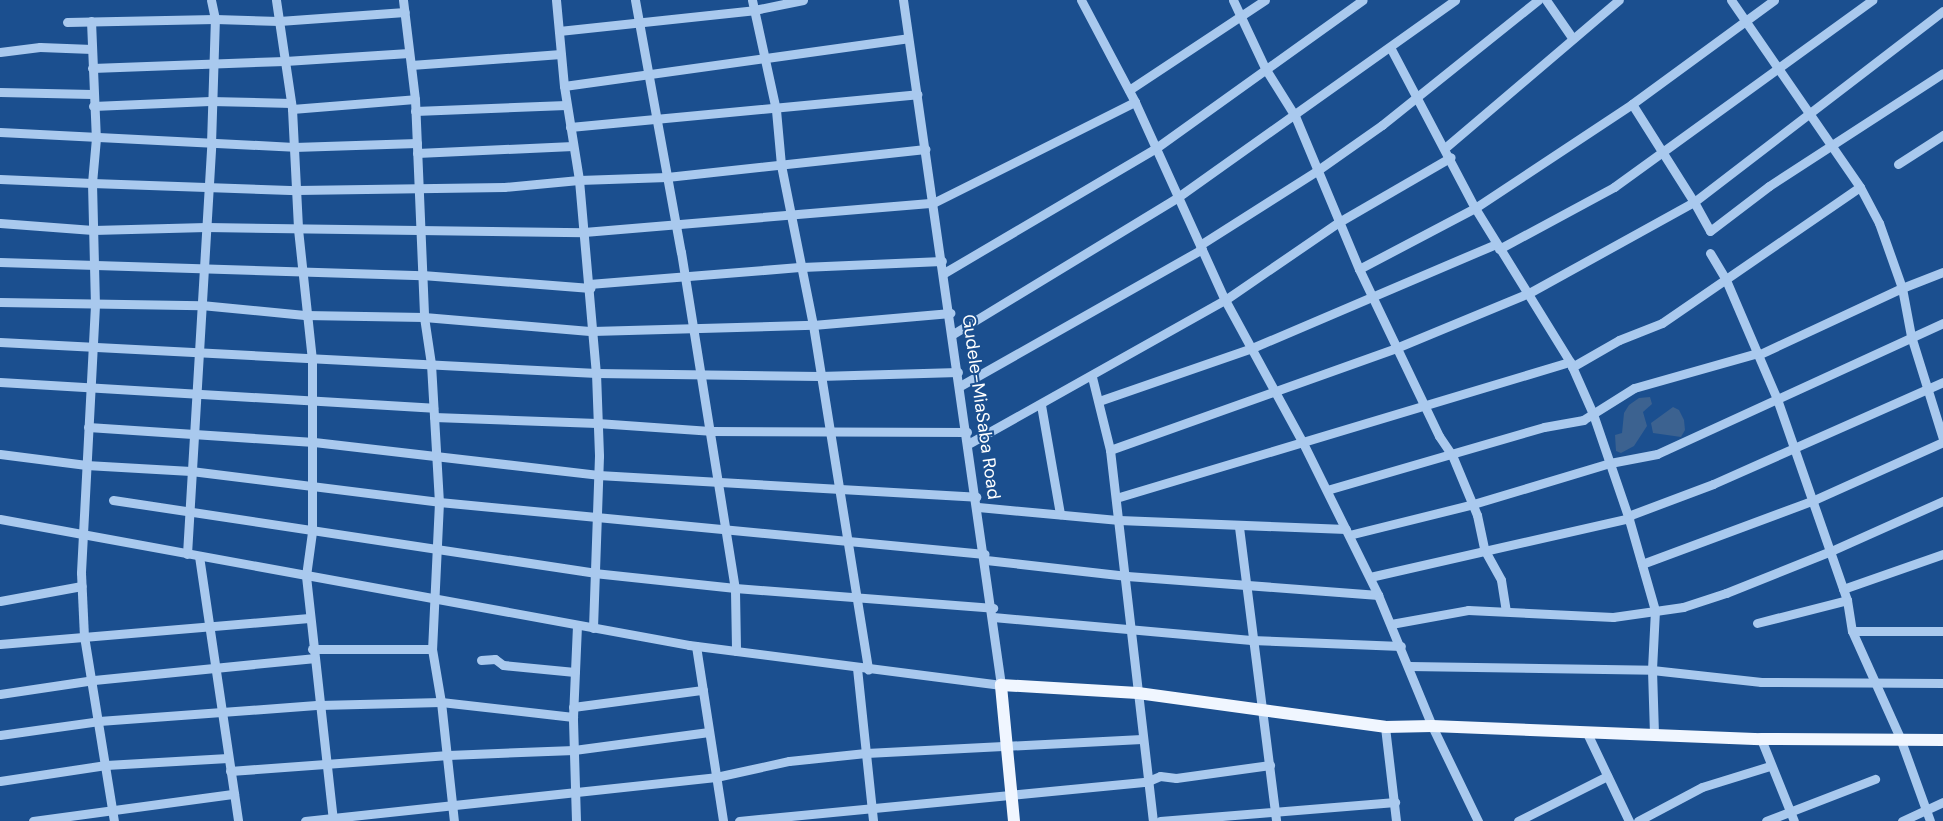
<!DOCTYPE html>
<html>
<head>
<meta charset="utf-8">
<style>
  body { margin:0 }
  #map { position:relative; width:1943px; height:821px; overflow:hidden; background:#1b4f8f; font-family:"DM Sans",sans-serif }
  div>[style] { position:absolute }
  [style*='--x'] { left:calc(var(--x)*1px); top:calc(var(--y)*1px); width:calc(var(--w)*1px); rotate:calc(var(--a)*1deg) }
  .water>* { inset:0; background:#3c6290 }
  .minor>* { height:9px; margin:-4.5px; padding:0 4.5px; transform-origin:4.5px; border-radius:4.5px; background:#a9c9ee }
  .major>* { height:12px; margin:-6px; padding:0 6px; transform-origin:6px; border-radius:6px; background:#f0f6ff }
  span { translate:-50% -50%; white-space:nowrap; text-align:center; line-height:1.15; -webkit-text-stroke:4px #1b4f8f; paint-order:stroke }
  .street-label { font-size:18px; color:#fff }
</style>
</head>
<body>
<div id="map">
  <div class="water">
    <i style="clip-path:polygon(1650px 397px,1652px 404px,1643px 412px,1647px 426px,1634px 446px,1621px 453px,1616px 451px,1615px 435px,1622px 433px,1624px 413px,1629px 405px,1639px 398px)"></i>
    <i style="clip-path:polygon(1673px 407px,1679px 410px,1684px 420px,1685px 430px,1681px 437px,1653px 433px,1651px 423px)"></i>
  </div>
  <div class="minor">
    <i style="--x:276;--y:0;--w:110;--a:81.6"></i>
    <i style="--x:292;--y:109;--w:120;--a:87.1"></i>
    <i style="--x:298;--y:229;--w:131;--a:83.9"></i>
    <i style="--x:312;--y:359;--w:173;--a:90"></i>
    <i style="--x:312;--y:532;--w:44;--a:97.8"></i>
    <i style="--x:306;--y:576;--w:246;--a:83.7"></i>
    <i style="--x:403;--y:0;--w:100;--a:83.1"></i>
    <i style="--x:415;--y:99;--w:218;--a:87.6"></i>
    <i style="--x:424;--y:317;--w:169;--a:4.8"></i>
    <i style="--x:592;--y:331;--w:221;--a:-1.6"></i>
    <i style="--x:813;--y:325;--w:138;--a:-5"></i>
    <i style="--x:556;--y:0;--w:86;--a:84.7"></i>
    <i style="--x:564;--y:86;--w:95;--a:80.9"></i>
    <i style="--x:579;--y:180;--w:194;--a:85"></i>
    <i style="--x:596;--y:373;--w:83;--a:87.9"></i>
    <i style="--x:599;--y:456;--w:172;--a:92"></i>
    <i style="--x:635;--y:0;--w:256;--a:79.7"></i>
    <i style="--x:681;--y:252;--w:343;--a:80.9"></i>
    <i style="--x:735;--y:591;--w:60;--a:89"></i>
    <i style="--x:752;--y:0;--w:113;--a:77.7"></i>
    <i style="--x:776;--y:110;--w:55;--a:84.8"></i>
    <i style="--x:781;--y:165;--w:163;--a:78.7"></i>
    <i style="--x:813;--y:325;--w:349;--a:80.9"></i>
    <i style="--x:1081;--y:0;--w:115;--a:62.1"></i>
    <i style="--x:1135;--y:102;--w:217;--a:65.6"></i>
    <i style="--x:1225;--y:300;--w:161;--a:61.4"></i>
    <i style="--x:1302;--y:441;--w:172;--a:63.7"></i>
    <i style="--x:1378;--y:595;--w:142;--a:67.6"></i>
    <i style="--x:1432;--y:726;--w:106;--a:64.2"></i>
    <i style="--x:1233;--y:0;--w:75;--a:64.8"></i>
    <i style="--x:1265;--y:68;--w:57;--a:58"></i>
    <i style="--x:1295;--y:116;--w:166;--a:67.3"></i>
    <i style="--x:1359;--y:269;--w:185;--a:64.4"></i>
    <i style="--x:1439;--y:436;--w:23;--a:56"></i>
    <i style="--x:1452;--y:455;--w:65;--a:67.4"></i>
    <i style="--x:1477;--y:515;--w:35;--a:78"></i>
    <i style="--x:1484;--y:549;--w:35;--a:61"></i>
    <i style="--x:1501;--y:580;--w:30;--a:81"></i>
    <i style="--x:1546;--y:0;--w:47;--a:55.3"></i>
    <i style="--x:1731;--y:0;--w:227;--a:55.4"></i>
    <i style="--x:1860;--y:187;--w:41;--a:62.2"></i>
    <i style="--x:1879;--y:223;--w:69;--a:70.5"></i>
    <i style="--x:1902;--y:288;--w:49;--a:79.4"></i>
    <i style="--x:1911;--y:336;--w:108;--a:72.7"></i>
    <i style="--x:91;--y:21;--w:117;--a:87.6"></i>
    <i style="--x:96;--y:138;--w:45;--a:95.1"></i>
    <i style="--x:92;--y:183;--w:205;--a:2"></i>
    <i style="--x:297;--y:190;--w:207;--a:-0.8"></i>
    <i style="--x:504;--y:187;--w:75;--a:-5.3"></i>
    <i style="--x:579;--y:180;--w:88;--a:-2"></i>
    <i style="--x:667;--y:177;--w:260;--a:-6.2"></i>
    <i style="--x:67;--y:22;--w:148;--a:-1.2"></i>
    <i style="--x:215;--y:19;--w:64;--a:1.8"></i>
    <i style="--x:279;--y:21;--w:126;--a:-4.1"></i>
    <i style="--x:559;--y:31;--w:196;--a:-6.1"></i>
    <i style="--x:754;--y:10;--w:50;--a:-11.5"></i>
    <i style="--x:1390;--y:47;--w:182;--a:62.2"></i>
    <i style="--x:1475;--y:208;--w:181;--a:58.3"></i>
    <i style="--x:1570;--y:362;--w:57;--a:66.1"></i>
    <i style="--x:1593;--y:414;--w:108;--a:71.1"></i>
    <i style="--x:1628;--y:516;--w:98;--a:74"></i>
    <i style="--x:1655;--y:610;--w:60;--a:92.9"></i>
    <i style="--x:1652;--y:670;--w:63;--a:88.2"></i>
    <i style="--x:0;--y:52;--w:40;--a:-7.1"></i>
    <i style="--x:40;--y:47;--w:52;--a:2.2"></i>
    <i style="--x:411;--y:65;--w:150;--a:-4.2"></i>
    <i style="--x:92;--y:68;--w:193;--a:-2.1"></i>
    <i style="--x:285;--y:61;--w:124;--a:-3.7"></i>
    <i style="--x:564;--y:86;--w:347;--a:-7.9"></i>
    <i style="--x:1129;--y:90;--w:163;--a:-33.5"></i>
    <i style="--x:0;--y:92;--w:92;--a:1.2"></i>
    <i style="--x:1632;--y:104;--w:116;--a:57.7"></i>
    <i style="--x:1694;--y:202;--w:314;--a:-37.5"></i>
    <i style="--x:93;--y:106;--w:117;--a:-2.4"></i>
    <i style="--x:210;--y:101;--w:81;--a:1.4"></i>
    <i style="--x:292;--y:109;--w:123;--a:-4.6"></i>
    <i style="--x:415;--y:111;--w:151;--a:-2.3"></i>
    <i style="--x:570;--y:127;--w:349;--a:-5.4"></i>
    <i style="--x:0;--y:132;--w:294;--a:2.9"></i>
    <i style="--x:294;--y:147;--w:123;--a:-1.9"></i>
    <i style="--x:1446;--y:147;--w:227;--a:-40.4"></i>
    <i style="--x:417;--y:153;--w:156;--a:-2.6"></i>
    <i style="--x:1898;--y:164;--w:54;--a:-32.8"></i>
    <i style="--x:0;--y:179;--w:92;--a:2.5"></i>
    <i style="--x:92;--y:183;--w:122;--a:88.6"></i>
    <i style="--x:95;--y:305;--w:268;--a:93"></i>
    <i style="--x:81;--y:573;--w:63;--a:87.3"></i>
    <i style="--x:84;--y:636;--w:187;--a:80.8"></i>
    <i style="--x:0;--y:223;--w:93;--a:4.3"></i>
    <i style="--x:93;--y:230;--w:113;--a:-1.5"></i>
    <i style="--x:206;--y:227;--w:378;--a:0.8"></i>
    <i style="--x:584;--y:232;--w:350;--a:-4.8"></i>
    <i style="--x:933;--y:203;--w:226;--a:-26.6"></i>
    <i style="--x:1200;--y:245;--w:140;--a:-32.4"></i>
    <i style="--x:1318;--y:170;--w:78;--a:-35.1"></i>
    <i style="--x:1382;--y:125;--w:200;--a:-38.7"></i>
    <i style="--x:1499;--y:249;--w:131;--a:-28.3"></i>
    <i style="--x:1614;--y:187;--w:319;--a:-35.9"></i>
    <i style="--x:1710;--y:253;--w:31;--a:59"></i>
    <i style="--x:1726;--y:280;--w:129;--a:66.8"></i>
    <i style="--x:1777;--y:399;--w:213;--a:70.8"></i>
    <i style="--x:1847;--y:600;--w:31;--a:81"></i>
    <i style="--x:1852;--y:631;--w:117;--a:65.8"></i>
    <i style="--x:1900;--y:738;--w:88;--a:70.1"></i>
    <i style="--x:0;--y:262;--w:422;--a:1.8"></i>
    <i style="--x:422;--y:275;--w:169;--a:4.4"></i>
    <i style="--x:1359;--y:269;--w:131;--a:-27.7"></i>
    <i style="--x:1475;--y:208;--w:188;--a:-33.5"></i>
    <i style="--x:1632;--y:104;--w:176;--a:-36.2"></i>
    <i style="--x:944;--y:273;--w:246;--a:-30.5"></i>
    <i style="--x:1156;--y:148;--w:254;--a:-35.6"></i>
    <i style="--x:589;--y:284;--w:214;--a:-4.6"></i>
    <i style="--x:802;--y:267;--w:140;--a:-2.5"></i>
    <i style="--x:0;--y:302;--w:201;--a:0.9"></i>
    <i style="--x:201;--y:305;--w:104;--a:5.5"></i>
    <i style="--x:305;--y:315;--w:119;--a:1"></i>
    <i style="--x:424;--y:317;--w:48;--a:81.5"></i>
    <i style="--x:431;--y:364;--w:138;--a:86.7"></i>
    <i style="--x:439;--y:502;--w:147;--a:92.7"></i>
    <i style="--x:432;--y:649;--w:54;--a:80.4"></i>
    <i style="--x:441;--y:702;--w:120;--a:83.8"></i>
    <i style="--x:953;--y:334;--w:263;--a:-31.3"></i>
    <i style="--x:1178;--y:197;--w:340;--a:-35.4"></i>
    <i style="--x:0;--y:342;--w:597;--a:2.98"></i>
    <i style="--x:596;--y:373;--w:223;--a:0.8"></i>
    <i style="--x:819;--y:376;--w:139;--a:-1.6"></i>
    <i style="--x:1758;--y:355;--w:159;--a:-25"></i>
    <i style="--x:1902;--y:288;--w:44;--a:-21.3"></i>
    <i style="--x:1572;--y:367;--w:54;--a:-29.9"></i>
    <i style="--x:1619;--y:340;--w:46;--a:-21.6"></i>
    <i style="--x:1662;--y:323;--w:240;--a:-34.5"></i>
    <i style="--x:1092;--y:377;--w:75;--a:76.1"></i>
    <i style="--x:1110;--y:450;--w:373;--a:83.4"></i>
    <i style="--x:0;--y:382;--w:434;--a:3.4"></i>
    <i style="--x:960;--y:386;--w:278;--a:-29.5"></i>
    <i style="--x:1099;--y:401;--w:162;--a:-19.1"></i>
    <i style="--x:1252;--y:348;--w:265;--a:-23.1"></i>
    <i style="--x:1041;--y:405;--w:111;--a:80.1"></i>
    <i style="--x:434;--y:417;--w:163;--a:2.1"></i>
    <i style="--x:597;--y:423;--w:113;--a:4"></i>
    <i style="--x:710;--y:431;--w:257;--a:0.2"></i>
    <i style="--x:88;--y:427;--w:226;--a:3.8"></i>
    <i style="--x:314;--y:442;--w:286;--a:6.6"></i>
    <i style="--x:598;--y:475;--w:379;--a:3.3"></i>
    <i style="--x:968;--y:444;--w:295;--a:-29.3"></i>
    <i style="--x:1225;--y:300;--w:138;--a:-34.4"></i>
    <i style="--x:1339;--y:222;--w:129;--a:-30.1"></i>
    <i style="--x:1110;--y:450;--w:304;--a:-19.6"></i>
    <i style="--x:1396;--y:348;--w:144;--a:-22.5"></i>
    <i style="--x:1529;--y:293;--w:188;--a:-28.9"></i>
    <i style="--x:1694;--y:202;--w:33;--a:61"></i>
    <i style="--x:1710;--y:231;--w:74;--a:-37.3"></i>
    <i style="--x:1769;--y:186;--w:207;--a:-33"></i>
    <i style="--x:0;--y:454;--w:87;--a:7.3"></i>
    <i style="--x:86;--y:465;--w:105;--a:3.3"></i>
    <i style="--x:191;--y:471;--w:250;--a:7.1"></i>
    <i style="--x:439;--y:502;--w:548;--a:5.44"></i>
    <i style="--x:1327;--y:490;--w:226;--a:-16.2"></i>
    <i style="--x:1544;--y:427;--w:40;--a:-10"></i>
    <i style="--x:1583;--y:420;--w:60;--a:-32.1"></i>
    <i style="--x:1634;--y:388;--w:129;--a:-15.8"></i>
    <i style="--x:1116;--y:498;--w:474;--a:-16.7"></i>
    <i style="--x:113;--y:500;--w:487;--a:8.6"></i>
    <i style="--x:594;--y:573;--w:142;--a:6.1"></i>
    <i style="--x:735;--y:588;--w:259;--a:4.4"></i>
    <i style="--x:978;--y:507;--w:142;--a:5.3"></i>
    <i style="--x:1119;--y:520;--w:227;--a:2.3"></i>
    <i style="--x:1628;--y:516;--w:91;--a:-20.6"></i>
    <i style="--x:1713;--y:484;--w:252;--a:-23.9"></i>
    <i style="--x:0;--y:519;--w:700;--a:10.36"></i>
    <i style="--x:689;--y:645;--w:315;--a:7.3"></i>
    <i style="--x:1001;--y:685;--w:692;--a:-98.14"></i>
    <i style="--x:1239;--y:527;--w:296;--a:82.8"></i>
    <i style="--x:1349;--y:535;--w:125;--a:-13.9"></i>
    <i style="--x:1470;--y:505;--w:146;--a:-16.7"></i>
    <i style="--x:1610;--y:463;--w:48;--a:-10.8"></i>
    <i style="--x:1657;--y:454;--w:315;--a:-24.6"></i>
    <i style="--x:187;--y:554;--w:411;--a:-86.6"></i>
    <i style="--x:211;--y:144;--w:125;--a:-88.2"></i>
    <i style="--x:215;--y:19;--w:19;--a:-102"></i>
    <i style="--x:199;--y:556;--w:268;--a:81.6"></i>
    <i style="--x:986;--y:560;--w:142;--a:6.5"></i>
    <i style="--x:1127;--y:576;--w:252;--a:4.3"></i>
    <i style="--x:1642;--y:564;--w:184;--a:-20.4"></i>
    <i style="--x:1814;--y:500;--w:141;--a:-24.2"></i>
    <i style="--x:1370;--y:577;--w:266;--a:-12.8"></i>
    <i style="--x:1843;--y:589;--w:106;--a:-19.3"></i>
    <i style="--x:0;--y:601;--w:83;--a:-10.4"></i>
    <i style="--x:993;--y:617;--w:259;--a:5.1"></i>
    <i style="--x:1251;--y:640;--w:150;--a:2.3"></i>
    <i style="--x:1757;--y:623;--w:93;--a:-14.3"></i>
    <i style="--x:1391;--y:624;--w:78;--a:-10.3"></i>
    <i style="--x:1468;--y:610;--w:145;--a:2.8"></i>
    <i style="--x:1613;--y:617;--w:71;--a:-8.1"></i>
    <i style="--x:1683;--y:607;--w:45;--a:-18"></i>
    <i style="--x:1726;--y:593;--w:113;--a:-21.8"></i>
    <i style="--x:1831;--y:551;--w:123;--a:-24.1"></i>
    <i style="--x:1852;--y:631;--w:91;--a:0"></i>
    <i style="--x:0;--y:644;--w:310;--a:-4.8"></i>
    <i style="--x:696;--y:646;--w:177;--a:81.2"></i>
    <i style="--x:312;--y:649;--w:120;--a:0"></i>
    <i style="--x:481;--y:660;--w:14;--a:-4"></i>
    <i style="--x:495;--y:659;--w:10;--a:37"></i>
    <i style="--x:503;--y:665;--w:72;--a:5.6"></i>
    <i style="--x:1409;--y:666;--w:243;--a:0.9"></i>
    <i style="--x:1652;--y:670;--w:110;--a:6.3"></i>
    <i style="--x:1761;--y:682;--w:182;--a:0.3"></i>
    <i style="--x:857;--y:668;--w:154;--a:84"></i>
    <i style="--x:0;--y:694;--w:95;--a:-8.5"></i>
    <i style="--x:94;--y:680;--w:220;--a:-5.7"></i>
    <i style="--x:573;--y:707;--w:131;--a:-7.5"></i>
    <i style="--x:1385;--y:727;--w:95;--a:83.3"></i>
    <i style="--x:1586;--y:731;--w:100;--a:64.5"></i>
    <i style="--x:0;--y:735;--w:100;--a:-8"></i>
    <i style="--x:99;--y:721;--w:221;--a:-4.2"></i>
    <i style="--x:319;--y:705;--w:122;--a:-1.4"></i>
    <i style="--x:441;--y:702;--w:133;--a:6.5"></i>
    <i style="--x:1761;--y:739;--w:88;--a:68.1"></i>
    <i style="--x:230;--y:771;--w:219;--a:-4.2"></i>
    <i style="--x:448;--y:755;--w:126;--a:-2.3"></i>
    <i style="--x:574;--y:750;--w:136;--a:-7.6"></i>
    <i style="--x:0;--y:781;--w:107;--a:-8.6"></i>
    <i style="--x:106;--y:765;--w:122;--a:-3.3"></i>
    <i style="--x:33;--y:821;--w:203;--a:-7.7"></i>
    <i style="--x:305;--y:821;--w:413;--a:-6.1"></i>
    <i style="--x:716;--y:777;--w:75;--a:-12.4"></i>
    <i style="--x:789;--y:761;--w:77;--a:-5.9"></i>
    <i style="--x:866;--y:753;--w:276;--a:-2.9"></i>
    <i style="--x:576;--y:821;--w:104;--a:-91.7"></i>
    <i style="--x:573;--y:717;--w:92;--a:-87.5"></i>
    <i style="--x:739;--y:821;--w:409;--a:-5.5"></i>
    <i style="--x:1146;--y:782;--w:15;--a:-23"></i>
    <i style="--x:1160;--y:776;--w:16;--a:7"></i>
    <i style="--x:1176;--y:778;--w:95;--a:-7.9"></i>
    <i style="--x:1160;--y:821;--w:236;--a:-4.6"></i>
    <i style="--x:1518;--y:821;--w:100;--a:-26.8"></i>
    <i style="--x:1638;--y:821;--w:72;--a:-28"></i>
    <i style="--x:1702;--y:787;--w:71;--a:-17.2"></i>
    <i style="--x:1766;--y:821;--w:117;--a:-21.1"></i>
    <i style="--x:1902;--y:821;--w:45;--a:-24.9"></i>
  </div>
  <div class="major">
    <i style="--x:1014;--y:821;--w:137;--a:-95.5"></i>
    <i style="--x:1001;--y:685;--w:137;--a:3.3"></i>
    <i style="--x:1138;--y:693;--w:249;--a:7.8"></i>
    <i style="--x:1385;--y:727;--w:47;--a:-1.2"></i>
    <i style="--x:1432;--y:726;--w:329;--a:2.3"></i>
    <i style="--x:1761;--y:739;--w:182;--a:0.3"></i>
  </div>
  <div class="street-label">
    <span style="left:981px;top:407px;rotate:82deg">Gudele-MiaSaba Road</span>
  </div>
</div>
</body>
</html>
